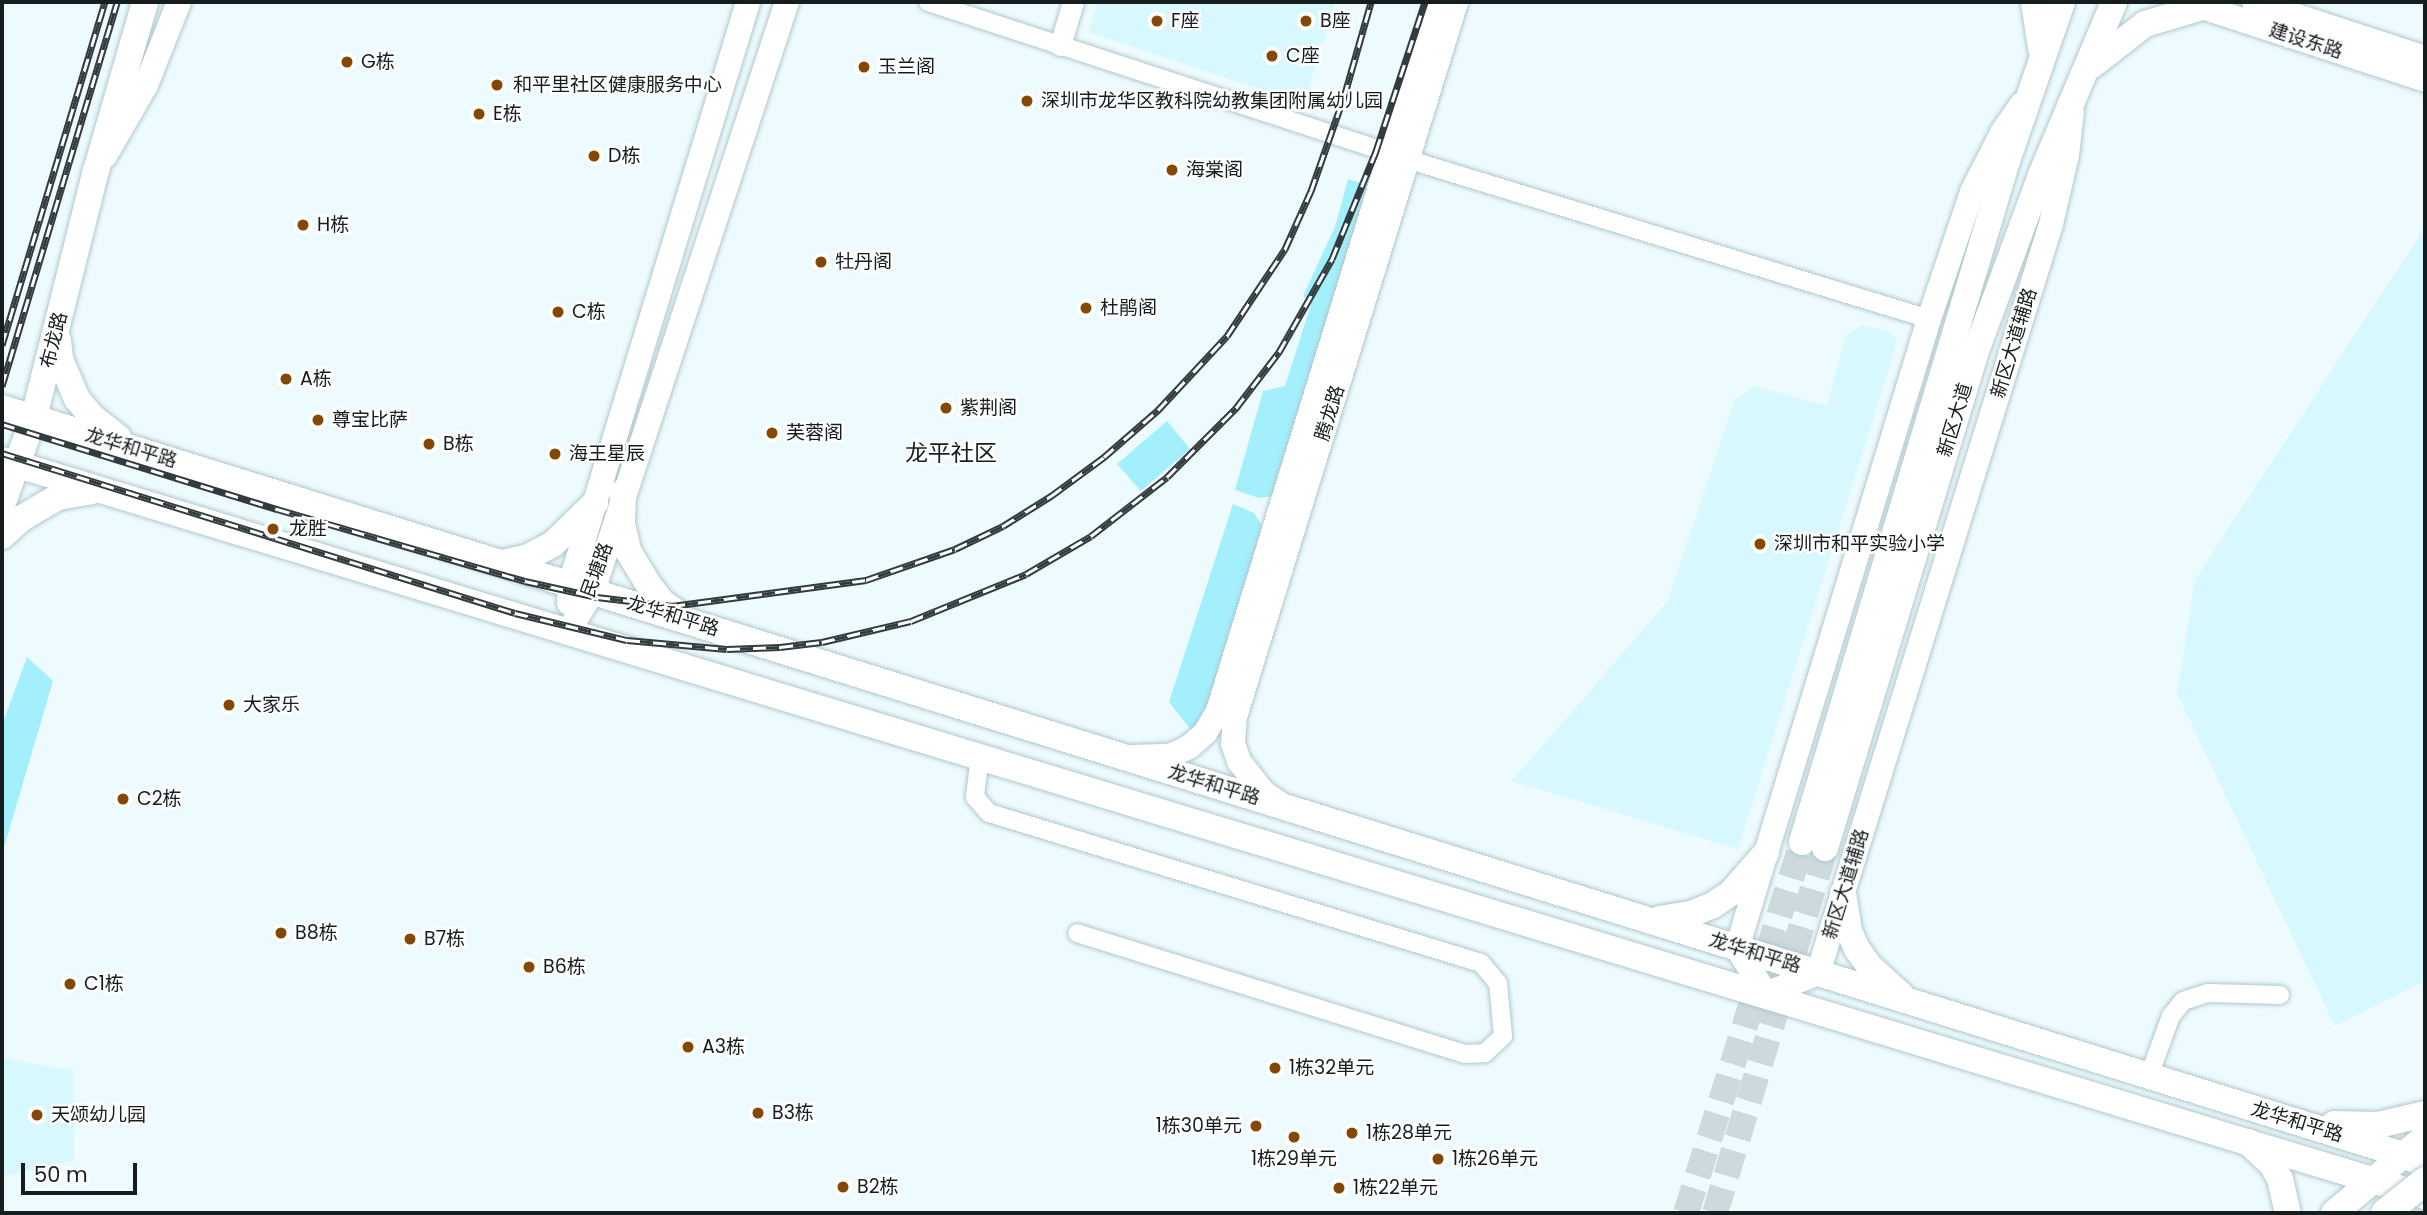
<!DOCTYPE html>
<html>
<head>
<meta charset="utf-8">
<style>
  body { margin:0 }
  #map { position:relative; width:2427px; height:1215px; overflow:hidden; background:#edfbfe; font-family:Poppins,"Noto Sans SC",sans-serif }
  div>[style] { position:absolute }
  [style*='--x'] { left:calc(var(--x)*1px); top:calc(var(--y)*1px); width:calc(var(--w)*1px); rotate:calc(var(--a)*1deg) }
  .built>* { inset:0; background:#d6f8fe }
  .green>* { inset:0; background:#a4effc }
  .primary-tunnel>* { height:26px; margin-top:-13px; transform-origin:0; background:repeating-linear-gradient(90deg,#cddadd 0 26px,transparent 0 39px) }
  .roads { filter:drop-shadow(0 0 2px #b0c8cc) drop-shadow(0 0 2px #b0c8cc) }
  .minor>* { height:18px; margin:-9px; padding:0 9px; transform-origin:9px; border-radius:9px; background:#fff }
  .tertiary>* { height:21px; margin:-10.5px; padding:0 10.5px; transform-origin:10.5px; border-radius:10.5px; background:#fff }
  .secondary>* { height:24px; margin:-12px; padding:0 12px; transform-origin:12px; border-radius:12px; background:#fff }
  .primary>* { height:26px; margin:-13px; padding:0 13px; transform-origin:13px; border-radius:13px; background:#fff }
  .rail>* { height:7px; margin-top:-3.5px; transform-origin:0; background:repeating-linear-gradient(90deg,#fff 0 13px,#323b3d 0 26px); box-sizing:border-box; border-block:2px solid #323b3d }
  .bridges { filter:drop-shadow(0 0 2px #b0c8cc) drop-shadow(0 0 2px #b0c8cc) }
  .trunk-bridge>* { height:28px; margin:-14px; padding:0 14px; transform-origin:14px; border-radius:14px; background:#fff }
  .dots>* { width:19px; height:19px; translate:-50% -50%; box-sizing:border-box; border:4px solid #fff; border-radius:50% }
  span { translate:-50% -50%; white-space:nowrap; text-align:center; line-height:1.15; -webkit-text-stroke:5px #fff; paint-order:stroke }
  .poi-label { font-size:19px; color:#151d1f }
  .left { translate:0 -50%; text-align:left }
  .right { translate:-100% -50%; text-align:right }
  .street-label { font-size:19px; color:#151d1f }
  .quarter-label { font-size:23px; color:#151d1f }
  .frame { position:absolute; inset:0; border:4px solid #151d1f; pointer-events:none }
  .scale { position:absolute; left:21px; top:1163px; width:116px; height:32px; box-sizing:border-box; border:4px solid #151d1f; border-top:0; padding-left:9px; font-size:21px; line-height:24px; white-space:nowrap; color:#151d1f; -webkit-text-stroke:5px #fff; paint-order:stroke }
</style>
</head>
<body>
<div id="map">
  <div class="built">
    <i style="clip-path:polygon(1098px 2px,1335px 2px,1304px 104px,1089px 32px)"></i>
    <i style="clip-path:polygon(2425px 227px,2425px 981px,2335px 1026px,2177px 693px,2195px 580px)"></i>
    <i style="clip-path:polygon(1863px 325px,1892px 333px,1897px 342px,1738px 849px,1512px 781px,1668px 601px,1734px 401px,1754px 386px,1827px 406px,1846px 335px)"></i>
    <i style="clip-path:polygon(2px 1057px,53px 1068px,73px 1069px,74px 1160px,2px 1177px)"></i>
  </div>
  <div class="green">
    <i style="clip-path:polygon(1348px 179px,1373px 187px,1272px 496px,1259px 498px,1235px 490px,1263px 391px,1285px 386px,1311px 304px,1303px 296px,1335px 227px)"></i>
    <i style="clip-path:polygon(1167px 421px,1190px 449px,1141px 491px,1117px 464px)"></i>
    <i style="clip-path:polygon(1233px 504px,1254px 513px,1264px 528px,1208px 713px,1195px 735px,1169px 702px)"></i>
    <i style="clip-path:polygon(27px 657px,53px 681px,2px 854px,2px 725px)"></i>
  </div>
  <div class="primary-tunnel">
    <i style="--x:1686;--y:1213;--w:389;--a:-72.6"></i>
    <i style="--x:1715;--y:1213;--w:381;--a:-73.2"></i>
  </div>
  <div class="roads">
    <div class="minor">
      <i style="--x:928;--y:2;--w:524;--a:18.12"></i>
      <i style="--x:1426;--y:165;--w:526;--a:17.02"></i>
      <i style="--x:980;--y:756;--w:41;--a:97"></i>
      <i style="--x:975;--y:797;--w:21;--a:49"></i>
      <i style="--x:989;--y:813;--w:514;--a:16.96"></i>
      <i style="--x:1481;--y:963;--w:26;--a:50"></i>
      <i style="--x:1498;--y:983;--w:53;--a:84.6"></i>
      <i style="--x:1503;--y:1036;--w:25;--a:137"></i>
      <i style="--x:1485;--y:1053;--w:20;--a:177"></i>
      <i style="--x:1465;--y:1054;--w:406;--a:-162.7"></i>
      <i style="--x:2149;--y:1076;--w:64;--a:-69.9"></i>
      <i style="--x:2171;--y:1016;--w:19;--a:-51"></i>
      <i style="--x:2183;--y:1001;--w:26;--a:-18"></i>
      <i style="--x:2208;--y:993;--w:72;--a:1.6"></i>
    </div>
    <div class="tertiary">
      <i style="--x:1060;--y:45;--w:45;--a:-73.2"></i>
    </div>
    <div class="secondary">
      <i style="--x:2187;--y:2;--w:250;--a:18.1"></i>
      <i style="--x:2254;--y:2;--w:180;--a:18.1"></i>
      <i style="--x:2022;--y:104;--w:35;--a:125"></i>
      <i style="--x:2002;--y:133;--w:66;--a:117"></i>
      <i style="--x:1972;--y:192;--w:134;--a:108.7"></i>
      <i style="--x:1929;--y:319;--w:658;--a:106.97"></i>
      <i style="--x:1737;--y:948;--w:54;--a:57.8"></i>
      <i style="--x:1766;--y:994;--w:56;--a:-22"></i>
      <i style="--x:1818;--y:973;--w:784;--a:-72.72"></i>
      <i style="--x:2051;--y:224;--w:71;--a:-76.9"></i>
      <i style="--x:2067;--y:155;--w:43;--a:-83.4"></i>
      <i style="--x:105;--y:156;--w:82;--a:-60"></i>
      <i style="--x:146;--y:85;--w:89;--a:-68.3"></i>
      <i style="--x:569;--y:603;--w:19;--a:-87"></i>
      <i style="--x:570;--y:584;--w:609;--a:-72.99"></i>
      <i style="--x:568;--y:632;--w:48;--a:-58.6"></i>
      <i style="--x:593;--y:591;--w:620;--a:-71.77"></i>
      <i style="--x:1134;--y:757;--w:36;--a:-2"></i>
      <i style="--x:1170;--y:756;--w:21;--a:-25"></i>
      <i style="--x:1189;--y:747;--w:21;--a:-41"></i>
      <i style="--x:1205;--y:733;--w:26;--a:-59"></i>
      <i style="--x:1218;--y:711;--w:742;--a:-72.83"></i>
      <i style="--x:1282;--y:805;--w:23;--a:-146"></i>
      <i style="--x:1263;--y:792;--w:39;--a:-128"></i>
      <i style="--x:1239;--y:761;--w:18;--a:-109"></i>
      <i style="--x:1233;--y:744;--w:27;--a:-86"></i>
      <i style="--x:1235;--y:717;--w:748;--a:-72.82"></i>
    </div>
    <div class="primary">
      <i style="--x:2034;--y:2;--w:47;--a:81.3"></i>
      <i style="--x:2091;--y:66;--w:68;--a:-37.9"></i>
      <i style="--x:2145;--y:24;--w:59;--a:-16.6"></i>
      <i style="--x:58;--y:340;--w:19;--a:84"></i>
      <i style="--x:60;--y:359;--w:43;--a:67"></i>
      <i style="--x:77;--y:399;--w:23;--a:50"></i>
      <i style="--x:92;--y:417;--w:33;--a:38"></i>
      <i style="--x:2;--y:408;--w:2515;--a:17.28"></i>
      <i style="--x:2404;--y:1155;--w:23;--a:25"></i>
      <i style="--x:2;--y:460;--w:2532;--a:16.9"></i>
      <i style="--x:623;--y:492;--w:32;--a:92"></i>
      <i style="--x:622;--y:524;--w:28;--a:77"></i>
      <i style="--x:628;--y:551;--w:42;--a:58.6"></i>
      <i style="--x:650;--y:587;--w:22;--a:51"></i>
      <i style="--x:664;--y:604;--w:20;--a:33"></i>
      <i style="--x:2;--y:505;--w:94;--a:-70"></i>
      <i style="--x:34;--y:417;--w:254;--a:-75.9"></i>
      <i style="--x:96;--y:171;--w:176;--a:-73.8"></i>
      <i style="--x:2;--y:536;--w:27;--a:-42"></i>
      <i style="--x:22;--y:518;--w:42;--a:-30.3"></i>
      <i style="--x:58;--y:497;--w:34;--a:-10"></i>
      <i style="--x:502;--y:563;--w:25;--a:-12"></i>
      <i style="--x:526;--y:558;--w:30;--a:-27"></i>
      <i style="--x:553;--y:544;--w:59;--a:-44.3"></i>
      <i style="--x:1802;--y:842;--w:711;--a:-73.25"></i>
      <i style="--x:2007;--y:161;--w:168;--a:-70.9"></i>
      <i style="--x:1825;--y:848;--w:519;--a:-73.1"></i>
      <i style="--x:1976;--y:351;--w:188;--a:-69.7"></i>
      <i style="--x:2041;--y:175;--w:188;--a:-67.1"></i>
      <i style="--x:1843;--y:893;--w:38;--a:81"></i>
      <i style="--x:1849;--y:931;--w:20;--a:66"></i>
      <i style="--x:1857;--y:949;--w:22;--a:54"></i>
      <i style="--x:1870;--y:967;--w:42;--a:42.1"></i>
      <i style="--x:1659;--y:919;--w:32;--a:-9"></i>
      <i style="--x:1691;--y:914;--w:24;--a:-22"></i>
      <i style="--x:1713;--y:905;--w:22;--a:-34"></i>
      <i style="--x:1731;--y:893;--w:53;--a:-48.8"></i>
      <i style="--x:2334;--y:1124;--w:44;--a:1.3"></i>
      <i style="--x:2378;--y:1125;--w:48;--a:-13.2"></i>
      <i style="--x:2248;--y:1142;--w:33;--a:43"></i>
      <i style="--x:2272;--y:1164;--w:17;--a:62"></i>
      <i style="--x:2280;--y:1179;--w:35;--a:77"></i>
      <i style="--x:2334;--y:1213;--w:119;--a:-39.9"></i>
    </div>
  </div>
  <div class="rail">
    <i style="--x:2;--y:345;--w:358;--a:-73.3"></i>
    <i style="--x:2;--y:386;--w:401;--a:-73.3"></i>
    <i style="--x:2;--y:424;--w:288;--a:17.2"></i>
    <i style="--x:277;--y:509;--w:258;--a:16.2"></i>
    <i style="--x:525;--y:581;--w:74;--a:12.5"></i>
    <i style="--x:597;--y:597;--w:76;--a:6.8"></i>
    <i style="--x:672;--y:606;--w:196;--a:-7.6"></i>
    <i style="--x:866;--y:580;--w:94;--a:-19.2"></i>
    <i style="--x:955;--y:549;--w:53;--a:-25.6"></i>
    <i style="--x:1003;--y:526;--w:57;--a:-32"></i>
    <i style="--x:1051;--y:496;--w:66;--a:-36.3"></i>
    <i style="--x:1104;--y:457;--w:72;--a:-41"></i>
    <i style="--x:1158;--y:410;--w:101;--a:-47"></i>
    <i style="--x:1227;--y:336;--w:105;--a:-56.3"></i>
    <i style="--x:1285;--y:249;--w:64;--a:-65.9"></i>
    <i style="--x:1311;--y:191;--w:100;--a:-70.7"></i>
    <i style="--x:1344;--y:97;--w:99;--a:-74.1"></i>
    <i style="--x:2;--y:453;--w:537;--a:17.32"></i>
    <i style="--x:515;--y:613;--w:115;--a:13.6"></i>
    <i style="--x:627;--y:640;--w:100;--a:5.1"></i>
    <i style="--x:727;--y:649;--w:53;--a:-2.2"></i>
    <i style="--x:780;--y:647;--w:42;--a:-6.8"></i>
    <i style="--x:822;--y:642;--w:91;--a:-13.3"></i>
    <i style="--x:911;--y:621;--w:124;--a:-22.2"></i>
    <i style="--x:1026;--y:574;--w:75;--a:-30.3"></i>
    <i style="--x:1091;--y:536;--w:96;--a:-37.8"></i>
    <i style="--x:1167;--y:477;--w:98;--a:-45"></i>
    <i style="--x:1236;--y:408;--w:71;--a:-52.5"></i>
    <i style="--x:1279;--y:352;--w:107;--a:-60.3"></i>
    <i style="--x:1332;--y:259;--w:117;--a:-67.8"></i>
    <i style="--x:1376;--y:151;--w:157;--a:-71.8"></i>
  </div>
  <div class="bridges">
    <div class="trunk-bridge">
      <i style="--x:2385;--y:1213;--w:51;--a:-38.7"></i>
    </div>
  </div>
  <div class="dots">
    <i style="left:1157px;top:21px;background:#844803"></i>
    <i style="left:1306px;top:21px;background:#844803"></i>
    <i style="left:1272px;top:56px;background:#844803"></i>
    <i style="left:347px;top:62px;background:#844803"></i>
    <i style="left:864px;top:67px;background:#844803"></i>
    <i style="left:497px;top:85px;background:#844803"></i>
    <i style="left:1027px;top:101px;background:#844803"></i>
    <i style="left:479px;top:114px;background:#844803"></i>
    <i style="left:594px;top:156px;background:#844803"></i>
    <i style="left:1172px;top:170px;background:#844803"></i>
    <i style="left:303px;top:225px;background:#844803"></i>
    <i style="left:821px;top:262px;background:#844803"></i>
    <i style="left:1086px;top:308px;background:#844803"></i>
    <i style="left:558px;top:312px;background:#844803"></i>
    <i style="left:286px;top:379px;background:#844803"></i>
    <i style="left:946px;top:408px;background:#844803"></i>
    <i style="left:318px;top:420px;background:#844803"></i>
    <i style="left:772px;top:433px;background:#844803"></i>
    <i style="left:429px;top:444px;background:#844803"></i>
    <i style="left:555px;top:454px;background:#844803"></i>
    <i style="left:273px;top:529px;background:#844803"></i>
    <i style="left:1760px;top:544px;background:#844803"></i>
    <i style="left:229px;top:705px;background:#844803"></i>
    <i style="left:123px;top:799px;background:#844803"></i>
    <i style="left:281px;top:933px;background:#844803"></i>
    <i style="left:410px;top:939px;background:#844803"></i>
    <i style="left:529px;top:967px;background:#844803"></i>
    <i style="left:70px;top:984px;background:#844803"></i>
    <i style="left:688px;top:1047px;background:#844803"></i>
    <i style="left:1275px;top:1068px;background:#844803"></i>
    <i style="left:758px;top:1113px;background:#844803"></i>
    <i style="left:37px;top:1115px;background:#844803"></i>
    <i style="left:1256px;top:1126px;background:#844803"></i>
    <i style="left:1352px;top:1133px;background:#844803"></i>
    <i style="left:1294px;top:1137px;background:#844803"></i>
    <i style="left:1438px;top:1159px;background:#844803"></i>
    <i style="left:843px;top:1187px;background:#844803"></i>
    <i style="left:1339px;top:1188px;background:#844803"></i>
  </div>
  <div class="poi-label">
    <span class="left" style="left:1171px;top:21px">F座</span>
    <span class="left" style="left:1320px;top:21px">B座</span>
    <span class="left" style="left:1286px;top:56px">C座</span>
    <span class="left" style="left:361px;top:62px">G栋</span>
    <span class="left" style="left:878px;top:67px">玉兰阁</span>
    <span class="left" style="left:513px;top:85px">和平里社区健康服务中心</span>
    <span class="left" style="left:1041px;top:101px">深圳市龙华区教科院幼教集团附属幼儿园</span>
    <span class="left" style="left:493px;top:114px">E栋</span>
    <span class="left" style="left:608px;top:156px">D栋</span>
    <span class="left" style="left:1186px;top:170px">海棠阁</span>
    <span class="left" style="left:317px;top:225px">H栋</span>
    <span class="left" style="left:835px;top:262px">牡丹阁</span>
    <span class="left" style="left:1100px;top:308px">杜鹃阁</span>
    <span class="left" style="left:572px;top:312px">C栋</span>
    <span class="left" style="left:300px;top:379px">A栋</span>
    <span class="left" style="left:960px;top:408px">紫荆阁</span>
    <span class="left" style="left:332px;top:420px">尊宝比萨</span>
    <span class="left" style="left:786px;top:433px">芙蓉阁</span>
    <span class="left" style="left:443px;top:444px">B栋</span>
    <span class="left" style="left:569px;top:454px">海王星辰</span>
    <span class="left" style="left:289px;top:529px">龙胜</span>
    <span class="left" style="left:1774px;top:544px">深圳市和平实验小学</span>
    <span class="left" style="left:243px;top:705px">大家乐</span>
    <span class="left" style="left:137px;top:799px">C2栋</span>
    <span class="left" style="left:295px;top:933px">B8栋</span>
    <span class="left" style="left:424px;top:939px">B7栋</span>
    <span class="left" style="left:543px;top:967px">B6栋</span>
    <span class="left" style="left:84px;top:984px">C1栋</span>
    <span class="left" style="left:702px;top:1047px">A3栋</span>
    <span class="left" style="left:1289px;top:1068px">1栋32单元</span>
    <span class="left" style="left:772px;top:1113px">B3栋</span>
    <span class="left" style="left:51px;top:1115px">天颂幼儿园</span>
    <span class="right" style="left:1242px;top:1126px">1栋30单元</span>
    <span class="left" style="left:1366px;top:1133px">1栋28单元</span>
    <span style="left:1294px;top:1159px">1栋29单元</span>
    <span class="left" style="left:1452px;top:1159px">1栋26单元</span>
    <span class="left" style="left:857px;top:1187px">B2栋</span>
    <span class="left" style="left:1353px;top:1188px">1栋22单元</span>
  </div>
  <div class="street-label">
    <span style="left:2306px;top:41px;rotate:18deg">建设东路</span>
    <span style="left:54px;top:340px;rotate:-76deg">布龙路</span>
    <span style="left:2014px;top:343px;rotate:-73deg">新区大道辅路</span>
    <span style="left:1330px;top:413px;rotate:-73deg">腾龙路</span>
    <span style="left:1955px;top:420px;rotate:-73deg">新区大道</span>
    <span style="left:131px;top:448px;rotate:17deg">龙华和平路</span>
    <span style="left:597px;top:570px;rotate:-70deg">民塘路</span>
    <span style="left:673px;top:616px;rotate:17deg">龙华和平路</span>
    <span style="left:1214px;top:785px;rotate:17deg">龙华和平路</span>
    <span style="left:1846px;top:884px;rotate:-73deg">新区大道辅路</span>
    <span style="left:1755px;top:953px;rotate:17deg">龙华和平路</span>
    <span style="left:2297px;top:1122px;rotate:17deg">龙华和平路</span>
  </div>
  <div class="quarter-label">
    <span style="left:951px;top:453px">龙平社区</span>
  </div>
  <div class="frame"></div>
  <div class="scale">50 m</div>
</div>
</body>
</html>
